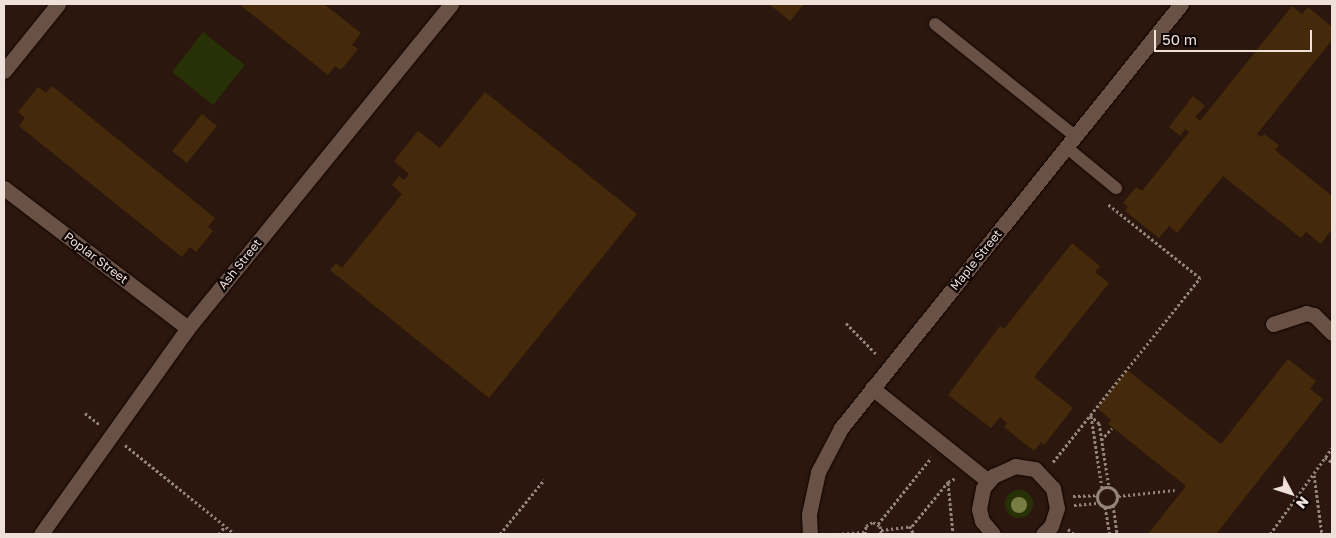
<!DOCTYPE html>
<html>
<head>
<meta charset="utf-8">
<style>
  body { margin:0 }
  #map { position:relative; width:1336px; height:538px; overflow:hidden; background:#2b170d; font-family:"Golos Text",sans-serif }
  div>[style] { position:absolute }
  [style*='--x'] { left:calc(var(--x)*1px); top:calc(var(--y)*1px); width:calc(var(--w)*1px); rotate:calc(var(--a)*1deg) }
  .green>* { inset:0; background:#283106 }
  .round { border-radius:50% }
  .building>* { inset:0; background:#44290a }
  .path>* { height:3px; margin-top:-1.5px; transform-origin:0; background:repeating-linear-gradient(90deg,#94837b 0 2.5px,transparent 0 5px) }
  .path>.ring { margin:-1.5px; padding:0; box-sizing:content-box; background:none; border:3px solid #94837b; border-radius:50% }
  .roads { filter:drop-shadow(0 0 1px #120300) drop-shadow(0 0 1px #120300) }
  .service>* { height:12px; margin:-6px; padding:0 6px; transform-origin:6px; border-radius:6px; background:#695145 }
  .minor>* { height:15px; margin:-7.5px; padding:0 7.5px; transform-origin:7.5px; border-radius:7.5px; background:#695145 }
  .trees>* { width:16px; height:16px; margin:-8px; border-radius:50%; background:#787d43 }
  span { translate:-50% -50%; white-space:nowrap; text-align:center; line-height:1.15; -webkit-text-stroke:4.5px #0d0503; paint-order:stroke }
  .street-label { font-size:12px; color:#efe1da }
  .frame { position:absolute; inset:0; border:5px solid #efe1da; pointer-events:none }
  .north { position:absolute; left:1266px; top:468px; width:50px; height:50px; -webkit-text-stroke:4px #0d0503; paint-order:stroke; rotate:130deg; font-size:14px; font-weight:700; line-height:20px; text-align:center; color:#efe1da }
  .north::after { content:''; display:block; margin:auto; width:18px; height:22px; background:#efe1da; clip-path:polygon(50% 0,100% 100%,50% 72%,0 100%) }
  .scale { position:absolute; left:1154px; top:30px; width:158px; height:22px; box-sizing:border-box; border:2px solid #efe1da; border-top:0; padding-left:6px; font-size:15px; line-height:18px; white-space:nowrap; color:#efe1da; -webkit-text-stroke:4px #0d0503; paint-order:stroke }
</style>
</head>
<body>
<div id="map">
  <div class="green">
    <i style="clip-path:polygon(203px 32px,245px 65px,213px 105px,172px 72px)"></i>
    <i class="round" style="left:1005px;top:490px;width:28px;height:28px"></i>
  </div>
  <div class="building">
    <i style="clip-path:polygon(239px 4px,324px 4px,361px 33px,352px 45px,358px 49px,341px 70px,335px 66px,328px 75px)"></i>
    <i style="clip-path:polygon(769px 4px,804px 4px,790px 21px)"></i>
    <i style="clip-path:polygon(1292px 6px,1302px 14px,1308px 7px,1332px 27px,1332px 40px,1257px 134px,1261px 137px,1264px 134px,1279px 145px,1275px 150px,1332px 196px,1332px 229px,1321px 244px,1306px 232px,1301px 238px,1223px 176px,1177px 233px,1169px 226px,1159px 238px,1125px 211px,1128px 207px,1123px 203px,1136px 187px,1142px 191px,1189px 132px,1185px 129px,1180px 136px,1169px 127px,1193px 96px,1205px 106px,1195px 117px,1200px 121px)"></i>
    <i style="clip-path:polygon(52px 86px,215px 218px,208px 227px,213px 231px,196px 252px,190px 247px,182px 257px,19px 126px,25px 118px,18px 112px,38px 87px,46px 93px)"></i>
    <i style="clip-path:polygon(485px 92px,637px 214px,489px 398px,330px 270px,336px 263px,342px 268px,402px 194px,392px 185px,399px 176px,404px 180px,409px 174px,394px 161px,418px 131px,440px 148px)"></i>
    <i style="clip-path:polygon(202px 114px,217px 126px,187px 163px,172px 151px)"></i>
    <i style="clip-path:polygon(1072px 243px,1100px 266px,1095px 272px,1109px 283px,1034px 377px,1073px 408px,1044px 445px,1041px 442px,1034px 451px,1004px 427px,1007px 423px,1000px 417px,991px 428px,948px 395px,1000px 326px,1004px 329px)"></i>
    <i style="clip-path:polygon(1288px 359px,1316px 381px,1310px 389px,1323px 399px,1216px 534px,1148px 534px,1186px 486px,1108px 424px,1111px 420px,1097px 408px,1127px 370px,1221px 444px)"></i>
  </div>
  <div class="path">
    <i style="--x:846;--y:323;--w:45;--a:45.9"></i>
    <i style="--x:85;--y:413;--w:18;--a:38"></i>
    <i style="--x:1090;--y:415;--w:12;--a:42"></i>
    <i style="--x:1099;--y:423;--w:65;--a:81.1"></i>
    <i style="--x:1091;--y:416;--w:73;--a:81.3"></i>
    <i style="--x:1101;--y:440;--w:16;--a:-47"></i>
    <i style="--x:125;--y:445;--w:141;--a:39"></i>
    <i style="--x:1325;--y:457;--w:9;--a:36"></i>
    <i style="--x:1053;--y:462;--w:236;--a:-51.4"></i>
    <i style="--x:1200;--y:278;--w:118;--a:-141.2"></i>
    <i style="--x:1314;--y:475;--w:60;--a:82.3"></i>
    <i style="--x:948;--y:483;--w:51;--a:84.4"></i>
    <i class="ring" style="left:1097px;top:487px;width:17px;height:17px"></i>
    <i style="--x:1073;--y:496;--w:24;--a:-2"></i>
    <i style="--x:1118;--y:496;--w:57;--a:-6"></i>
    <i style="--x:1074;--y:505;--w:25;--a:-5"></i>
    <i style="--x:1113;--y:505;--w:29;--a:82"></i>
    <i style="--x:1105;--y:507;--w:27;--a:80"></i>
    <i style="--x:878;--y:524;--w:85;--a:-51.2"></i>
    <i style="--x:909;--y:526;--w:9;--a:58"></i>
    <i style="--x:1068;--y:529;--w:8;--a:40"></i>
    <i style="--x:881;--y:530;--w:31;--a:-7"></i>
    <i style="--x:912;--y:526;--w:57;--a:-50.7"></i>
    <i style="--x:948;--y:482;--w:9;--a:-27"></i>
    <i style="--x:219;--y:534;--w:10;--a:-53"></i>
    <i style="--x:500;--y:534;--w:70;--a:-50.8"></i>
    <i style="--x:837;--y:534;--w:28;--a:-4"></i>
    <i style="--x:865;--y:534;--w:8;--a:-83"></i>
    <i style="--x:866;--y:526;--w:8;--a:-30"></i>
    <i style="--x:873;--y:522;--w:8;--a:30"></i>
    <i style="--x:880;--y:526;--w:8;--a:83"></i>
    <i style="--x:1270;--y:534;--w:106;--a:-54.2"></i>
  </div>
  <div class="roads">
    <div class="service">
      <i style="--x:935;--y:24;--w:179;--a:38.7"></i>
      <i style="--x:1066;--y:147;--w:65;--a:39.4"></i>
    </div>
    <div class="minor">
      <i style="--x:4;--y:71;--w:86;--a:-51.1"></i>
      <i style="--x:4;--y:188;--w:231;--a:37.3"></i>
      <i style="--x:1273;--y:324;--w:35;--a:-18"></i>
      <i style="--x:1306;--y:313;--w:8;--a:14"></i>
      <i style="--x:1314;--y:315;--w:25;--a:45"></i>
      <i style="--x:872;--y:388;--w:147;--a:38.7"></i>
      <i style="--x:41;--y:534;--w:253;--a:-54.5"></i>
      <i style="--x:188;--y:328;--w:417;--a:-50.9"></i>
      <i style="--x:810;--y:534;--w:20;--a:-93"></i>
      <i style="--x:809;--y:514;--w:43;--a:-77.9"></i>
      <i style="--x:818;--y:472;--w:50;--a:-62.4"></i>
      <i style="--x:841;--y:428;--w:543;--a:-51.27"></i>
      <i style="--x:993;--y:534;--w:17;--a:-130"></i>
      <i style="--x:982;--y:521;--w:12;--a:-104"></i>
      <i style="--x:979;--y:509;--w:21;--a:-79"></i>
      <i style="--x:983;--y:488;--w:16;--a:-50"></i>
      <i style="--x:993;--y:476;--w:24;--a:-24"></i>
      <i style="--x:1015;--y:466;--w:20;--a:9"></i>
      <i style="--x:1035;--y:469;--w:26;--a:47"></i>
      <i style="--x:1053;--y:488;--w:20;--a:79"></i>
      <i style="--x:1057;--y:508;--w:19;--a:108"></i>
      <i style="--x:1051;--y:526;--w:11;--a:135"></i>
    </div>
  </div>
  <div class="trees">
    <i style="left:1019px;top:505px"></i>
  </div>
  <div class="street-label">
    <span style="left:96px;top:258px;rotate:37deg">Poplar Street</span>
    <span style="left:976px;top:260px;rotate:-51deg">Maple Street</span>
    <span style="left:240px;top:264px;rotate:-51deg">Ash Street</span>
  </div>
  <div class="frame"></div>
  <div class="north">N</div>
  <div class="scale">50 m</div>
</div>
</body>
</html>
